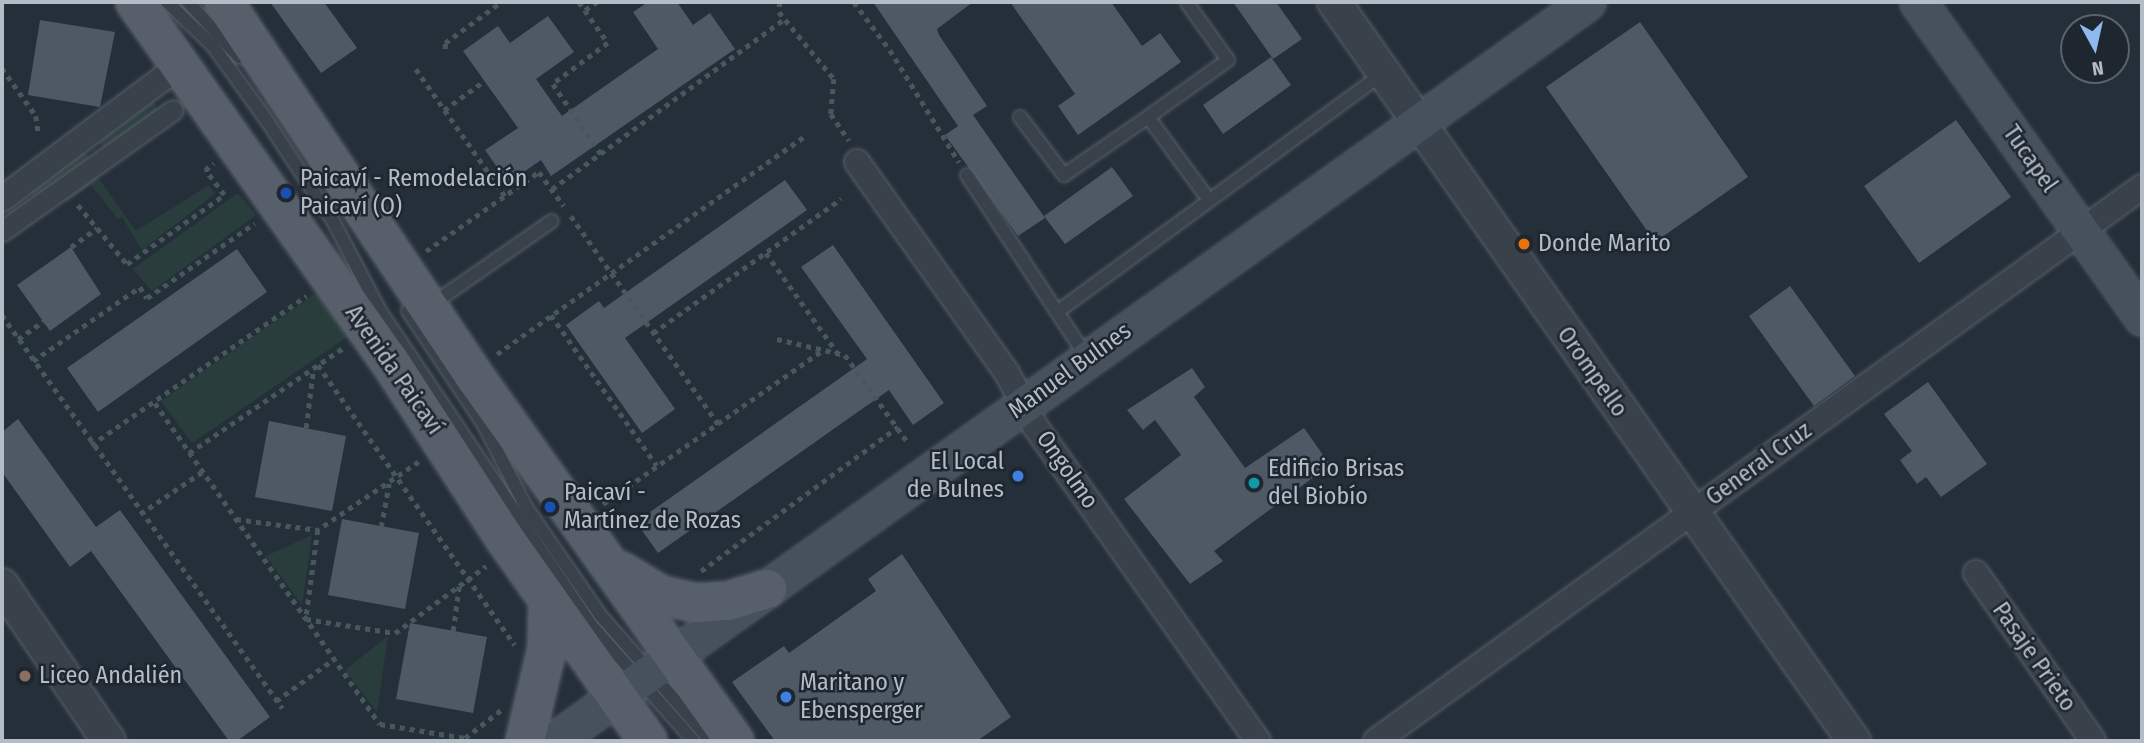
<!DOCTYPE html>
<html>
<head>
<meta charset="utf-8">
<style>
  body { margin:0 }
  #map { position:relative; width:2144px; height:743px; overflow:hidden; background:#252f3a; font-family:"Fira Sans Condensed",sans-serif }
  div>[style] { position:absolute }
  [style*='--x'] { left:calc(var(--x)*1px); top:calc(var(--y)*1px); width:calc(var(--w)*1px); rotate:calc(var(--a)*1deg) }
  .green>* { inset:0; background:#2a3d3d }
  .building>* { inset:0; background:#4e5965 }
  .path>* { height:4.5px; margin-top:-2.25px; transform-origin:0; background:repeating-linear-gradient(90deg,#47585a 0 5px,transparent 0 10px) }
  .roads { filter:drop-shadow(0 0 2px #575f68) drop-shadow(0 0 2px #575f68) }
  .service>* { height:12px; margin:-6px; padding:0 6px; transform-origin:6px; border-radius:6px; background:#39414a }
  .pedestrian>* { height:19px; margin:-9.5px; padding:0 9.5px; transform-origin:9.5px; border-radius:9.5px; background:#39414a }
  .minor>* { height:24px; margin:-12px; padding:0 12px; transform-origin:12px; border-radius:12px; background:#39414a }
  .tertiary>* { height:32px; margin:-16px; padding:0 16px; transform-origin:16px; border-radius:16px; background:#39414a }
  .secondary>* { height:35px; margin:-17.5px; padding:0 17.5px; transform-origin:17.5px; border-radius:17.5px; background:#47505d }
  .primary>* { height:38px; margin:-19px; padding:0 19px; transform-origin:19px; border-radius:19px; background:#57606a }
  .dots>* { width:19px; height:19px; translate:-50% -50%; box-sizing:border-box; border:4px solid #1e262f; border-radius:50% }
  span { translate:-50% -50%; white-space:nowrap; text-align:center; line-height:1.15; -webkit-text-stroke:5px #1e262f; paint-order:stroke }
  .street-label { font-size:24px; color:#b4bcc6 }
  .poi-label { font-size:24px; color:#b4bcc6 }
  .left { translate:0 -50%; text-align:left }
  .right { translate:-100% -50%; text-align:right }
  .frame { position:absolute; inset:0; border:4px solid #b4bcc6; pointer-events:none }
  .north { position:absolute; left:2060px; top:14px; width:70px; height:70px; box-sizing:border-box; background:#1e262f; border:2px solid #5a626b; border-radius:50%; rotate:172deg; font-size:19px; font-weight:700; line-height:28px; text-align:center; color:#b4bcc6 }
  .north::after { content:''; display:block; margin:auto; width:24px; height:32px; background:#91b9ee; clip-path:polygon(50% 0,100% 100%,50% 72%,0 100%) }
</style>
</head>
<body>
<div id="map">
  <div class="green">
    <i style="clip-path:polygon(151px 97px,159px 111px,105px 150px,97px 136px)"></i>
    <i style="clip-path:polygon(82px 146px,89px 159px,36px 200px,26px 187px)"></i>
    <i style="clip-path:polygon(94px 172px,136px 231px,209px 185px,215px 194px,142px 250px,122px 217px,118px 219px,91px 185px,67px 202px,63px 195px)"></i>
    <i style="clip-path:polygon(238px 193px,256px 215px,152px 291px,133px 269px)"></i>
    <i style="clip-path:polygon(319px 291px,350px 335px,192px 443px,161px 401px)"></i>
    <i style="clip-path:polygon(312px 535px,302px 605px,266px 556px)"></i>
    <i style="clip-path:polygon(388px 636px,377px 712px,345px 670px)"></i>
  </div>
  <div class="building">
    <i style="clip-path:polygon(270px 2px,324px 2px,357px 48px,321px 73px)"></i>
    <i style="clip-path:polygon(648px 2px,677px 2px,693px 25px,710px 13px,735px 49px,551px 176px,541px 160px,508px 183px,485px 150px,518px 128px,463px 51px,498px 26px,510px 43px,548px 16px,574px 52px,536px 79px,562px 116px,658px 49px,633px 12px)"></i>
    <i style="clip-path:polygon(873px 2px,973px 2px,937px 29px,939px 35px,987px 106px,973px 115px,1045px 218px,1018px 236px,945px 135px,958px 126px)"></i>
    <i style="clip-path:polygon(1010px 2px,1111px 2px,1142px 46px,1160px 33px,1181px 62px,1078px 135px,1058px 106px,1075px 94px)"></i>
    <i style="clip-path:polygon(1233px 2px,1276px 2px,1302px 39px,1273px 59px)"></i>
    <i style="clip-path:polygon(40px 20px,115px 32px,100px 107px,28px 95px)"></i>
    <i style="clip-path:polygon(1640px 22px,1748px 177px,1655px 242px,1546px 87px)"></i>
    <i style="clip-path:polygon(1271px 57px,1291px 85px,1223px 134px,1203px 105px)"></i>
    <i style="clip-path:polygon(1956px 120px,2011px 197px,1919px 263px,1864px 186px)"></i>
    <i style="clip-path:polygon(1112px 167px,1133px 196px,1065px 244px,1044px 216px)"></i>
    <i style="clip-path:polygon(785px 180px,807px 210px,625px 338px,675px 409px,642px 433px,566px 325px,599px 301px,604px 308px)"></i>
    <i style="clip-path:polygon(833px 245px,944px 403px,913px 425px,889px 390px,658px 553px,636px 522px,867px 359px,801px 267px)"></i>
    <i style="clip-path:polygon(71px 247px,101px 294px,50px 331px,17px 285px)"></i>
    <i style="clip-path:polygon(237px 249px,267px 292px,98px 412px,67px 368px)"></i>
    <i style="clip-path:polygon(1790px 286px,1855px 376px,1814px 406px,1749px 316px)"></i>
    <i style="clip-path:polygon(1192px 368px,1205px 387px,1194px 397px,1245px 468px,1304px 428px,1330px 465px,1214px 551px,1223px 561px,1190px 584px,1124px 499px,1181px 455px,1155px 420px,1143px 430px,1127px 410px)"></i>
    <i style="clip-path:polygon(1928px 382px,1987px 464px,1941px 497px,1926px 477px,1917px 484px,1900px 460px,1912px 451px,1884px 414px)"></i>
    <i style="clip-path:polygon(18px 419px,96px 527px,120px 510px,270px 717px,237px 741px,229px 741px,91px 551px,70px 567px,2px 472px,2px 432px)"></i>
    <i style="clip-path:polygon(269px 421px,346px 436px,332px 511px,255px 497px)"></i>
    <i style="clip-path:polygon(342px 519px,419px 533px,405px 609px,328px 595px)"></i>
    <i style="clip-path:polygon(902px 554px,1011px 717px,977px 741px,775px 741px,732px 682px,784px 646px,789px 653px,876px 591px,868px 579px)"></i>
    <i style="clip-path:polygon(410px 623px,487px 637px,473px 713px,396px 699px)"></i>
  </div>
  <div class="path">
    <i style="--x:579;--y:2;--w:50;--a:54.7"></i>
    <i style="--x:608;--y:43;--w:69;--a:143.3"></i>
    <i style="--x:553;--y:84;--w:85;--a:55.6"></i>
    <i style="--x:780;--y:2;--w:10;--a:96"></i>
    <i style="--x:779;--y:12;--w:87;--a:50.6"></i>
    <i style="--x:834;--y:79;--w:35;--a:95"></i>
    <i style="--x:831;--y:114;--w:32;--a:56"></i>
    <i style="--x:854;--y:2;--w:60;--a:53.1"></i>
    <i style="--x:890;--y:50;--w:132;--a:58.4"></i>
    <i style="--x:585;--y:10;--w:14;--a:-34"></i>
    <i style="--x:445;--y:49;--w:6;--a:-90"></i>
    <i style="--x:445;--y:43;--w:69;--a:-36.2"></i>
    <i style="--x:2;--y:68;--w:59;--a:54.7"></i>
    <i style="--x:36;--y:116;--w:15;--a:82"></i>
    <i style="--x:416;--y:69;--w:155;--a:55"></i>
    <i style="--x:444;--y:110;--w:49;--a:-35.9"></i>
    <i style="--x:552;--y:189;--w:288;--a:-36.2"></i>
    <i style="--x:78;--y:205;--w:77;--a:50.3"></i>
    <i style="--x:127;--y:264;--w:119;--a:-35.4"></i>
    <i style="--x:224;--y:195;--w:31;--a:-127"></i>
    <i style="--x:205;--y:170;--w:11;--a:-38"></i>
    <i style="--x:571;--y:216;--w:255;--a:54.7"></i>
    <i style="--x:71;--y:247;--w:32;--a:-36"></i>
    <i style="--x:426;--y:251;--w:138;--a:-35"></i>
    <i style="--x:539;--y:172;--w:42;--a:53.7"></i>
    <i style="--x:766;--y:253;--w:122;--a:54.4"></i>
    <i style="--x:2;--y:315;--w:483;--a:54.5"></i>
    <i style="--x:551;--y:315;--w:184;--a:54.9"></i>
    <i style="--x:653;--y:333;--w:231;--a:-35.5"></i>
    <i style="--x:18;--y:339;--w:32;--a:-35"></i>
    <i style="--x:777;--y:339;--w:70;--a:13.2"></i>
    <i style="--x:845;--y:355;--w:110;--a:54.3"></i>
    <i style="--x:497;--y:354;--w:377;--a:-35.3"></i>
    <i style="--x:33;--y:361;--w:130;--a:-34.7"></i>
    <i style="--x:140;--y:287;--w:13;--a:58"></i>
    <i style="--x:147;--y:298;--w:131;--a:-34.8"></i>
    <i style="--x:318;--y:365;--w:342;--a:54.9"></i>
    <i style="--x:155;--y:403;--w:392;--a:55"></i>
    <i style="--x:380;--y:724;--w:86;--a:9.4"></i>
    <i style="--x:465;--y:738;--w:46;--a:-37.9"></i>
    <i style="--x:306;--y:428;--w:57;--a:-83"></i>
    <i style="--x:91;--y:445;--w:262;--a:-34.7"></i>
    <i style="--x:189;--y:453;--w:186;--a:-34.3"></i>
    <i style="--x:419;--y:462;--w:122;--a:146"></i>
    <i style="--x:318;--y:530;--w:90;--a:97.7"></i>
    <i style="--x:306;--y:619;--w:90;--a:8.9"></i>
    <i style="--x:395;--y:633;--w:113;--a:-36.4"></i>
    <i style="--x:603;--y:504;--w:269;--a:-35"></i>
    <i style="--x:140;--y:514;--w:75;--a:-34.1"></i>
    <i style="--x:236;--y:519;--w:83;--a:7.6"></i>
    <i style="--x:381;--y:527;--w:44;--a:-79.5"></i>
    <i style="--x:701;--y:571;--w:244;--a:-36.2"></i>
    <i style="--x:453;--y:631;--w:45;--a:-82.4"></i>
    <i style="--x:276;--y:701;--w:72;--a:-35.9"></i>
  </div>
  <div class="roads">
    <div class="service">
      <i style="--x:167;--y:2;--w:64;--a:43.7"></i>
      <i style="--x:213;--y:46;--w:92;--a:54.2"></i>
      <i style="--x:267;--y:121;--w:120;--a:56.6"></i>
      <i style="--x:333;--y:221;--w:102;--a:62.4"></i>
      <i style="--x:380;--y:311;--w:377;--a:56.1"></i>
      <i style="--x:590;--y:624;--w:157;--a:48.4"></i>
      <i style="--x:188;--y:2;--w:75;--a:47.2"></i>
      <i style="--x:1020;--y:117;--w:73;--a:52.8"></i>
      <i style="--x:1064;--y:175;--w:102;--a:-34.6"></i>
      <i style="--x:1148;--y:117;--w:103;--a:53.7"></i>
      <i style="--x:1148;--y:117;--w:98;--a:-35.5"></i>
      <i style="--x:1228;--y:60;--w:70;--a:-125.7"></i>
      <i style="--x:967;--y:175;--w:217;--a:56.7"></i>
      <i style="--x:431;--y:305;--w:147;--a:-34.8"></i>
      <i style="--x:408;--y:311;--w:137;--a:56.3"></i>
      <i style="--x:484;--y:425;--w:92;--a:62.9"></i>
      <i style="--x:526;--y:507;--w:132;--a:55.5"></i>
      <i style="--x:601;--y:616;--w:167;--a:48.7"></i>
      <i style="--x:1057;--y:312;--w:404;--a:-36.2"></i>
    </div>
    <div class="pedestrian">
      <i style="--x:2;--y:231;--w:209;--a:-35.3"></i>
    </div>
    <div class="minor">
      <i style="--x:857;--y:162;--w:259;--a:54.6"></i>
      <i style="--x:1007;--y:373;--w:60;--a:62.2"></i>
      <i style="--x:1035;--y:426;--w:386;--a:54.7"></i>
      <i style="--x:2;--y:199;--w:221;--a:-36.9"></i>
      <i style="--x:1976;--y:573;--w:205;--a:55.1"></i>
      <i style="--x:1376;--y:741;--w:945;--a:-35.88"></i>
    </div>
    <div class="tertiary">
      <i style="--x:1334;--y:2;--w:904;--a:54.87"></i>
      <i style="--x:2;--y:585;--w:189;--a:55.6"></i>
    </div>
    <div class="secondary">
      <i style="--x:1918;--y:2;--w:387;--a:54.6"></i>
      <i style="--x:554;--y:741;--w:1270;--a:-35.58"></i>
    </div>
    <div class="primary">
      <i style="--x:135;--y:2;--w:441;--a:54.7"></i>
      <i style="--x:390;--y:362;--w:211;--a:57"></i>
      <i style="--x:505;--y:539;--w:247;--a:54.7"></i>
      <i style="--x:224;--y:2;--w:451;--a:56.2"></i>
      <i style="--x:475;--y:377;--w:447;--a:54.5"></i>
      <i style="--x:621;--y:571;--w:47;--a:31"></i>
      <i style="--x:661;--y:595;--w:37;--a:13"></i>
      <i style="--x:697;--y:603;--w:31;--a:-4"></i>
      <i style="--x:728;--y:601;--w:41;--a:-17.1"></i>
      <i style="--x:525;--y:741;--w:95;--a:-76.6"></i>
      <i style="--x:547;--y:649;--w:49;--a:-88.8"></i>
    </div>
  </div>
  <div class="dots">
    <i style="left:286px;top:193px;background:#1a4fb4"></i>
    <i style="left:1524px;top:244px;background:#e8710a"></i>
    <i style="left:1018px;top:476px;background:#3f7fe0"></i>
    <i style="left:1254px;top:483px;background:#0f9aa8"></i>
    <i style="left:550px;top:507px;background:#1a4fb4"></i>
    <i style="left:25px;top:676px;background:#8d6e63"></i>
    <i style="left:786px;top:697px;background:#3f7fe0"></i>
  </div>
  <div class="street-label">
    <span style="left:2030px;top:159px;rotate:55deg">Tucapel</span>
    <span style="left:394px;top:370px;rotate:55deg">Avenida Paicaví</span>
    <span style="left:1070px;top:371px;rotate:-36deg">Manuel Bulnes</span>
    <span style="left:1592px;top:372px;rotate:55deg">Orompello</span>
    <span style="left:1759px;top:464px;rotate:-36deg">General Cruz</span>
    <span style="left:1067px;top:470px;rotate:55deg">Ongolmo</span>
    <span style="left:2034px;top:657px;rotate:55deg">Pasaje Prieto</span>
  </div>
  <div class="poi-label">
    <span class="left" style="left:300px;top:193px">Paicaví - Remodelación<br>Paicaví (O)</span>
    <span class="left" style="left:1538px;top:244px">Donde Marito</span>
    <span class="right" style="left:1004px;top:476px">El Local<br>de Bulnes</span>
    <span class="left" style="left:1268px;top:483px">Edificio Brisas<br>del Biobío</span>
    <span class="left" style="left:564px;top:507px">Paicaví -<br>Martínez de Rozas</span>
    <span class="left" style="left:39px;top:676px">Liceo Andalién</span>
    <span class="left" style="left:800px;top:697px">Maritano y<br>Ebensperger</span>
  </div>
  <div class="frame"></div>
  <div class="north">N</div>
</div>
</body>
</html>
